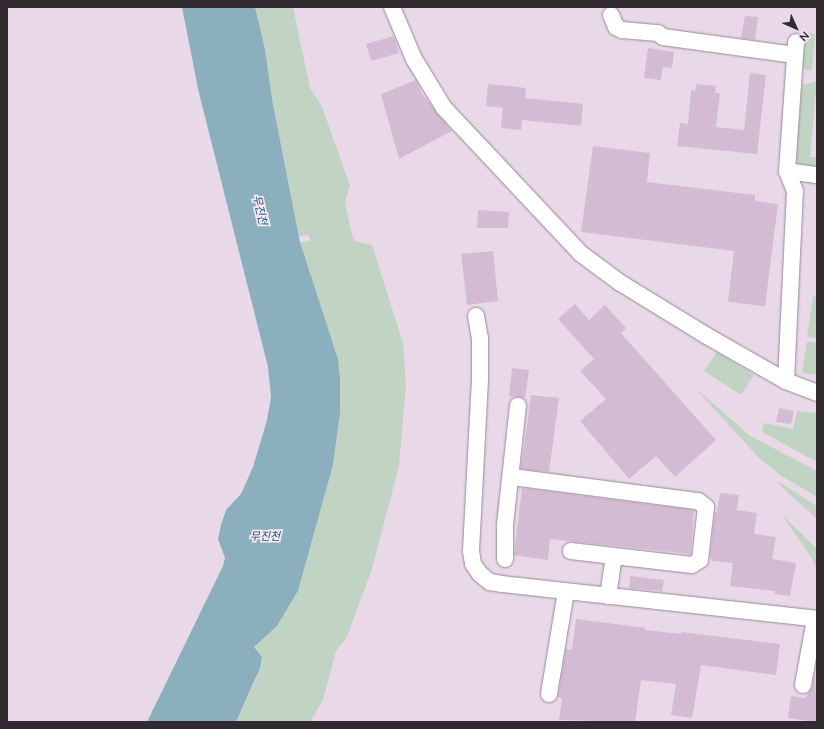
<!DOCTYPE html>
<html>
<head>
<meta charset="utf-8">
<style>
  body { margin:0 }
  #map { position:relative; width:824px; height:729px; overflow:hidden; background:#e9d9e8; font-family:Mulish,"Noto Sans KR",sans-serif }
  div>[style] { position:absolute }
  [style*='--x'] { left:calc(var(--x)*1px); top:calc(var(--y)*1px); width:calc(var(--w)*1px); rotate:calc(var(--a)*1deg) }
  .green>* { inset:0; background:#c1d4c3 }
  .water>* { inset:0; background:#8cafbd }
  .building>* { inset:0; background:#d4bbd4 }
  .roads { filter:drop-shadow(0 0 1px #978896) drop-shadow(0 0 1px #978896) }
  .minor>* { height:16px; margin:-8px; padding:0 8px; transform-origin:8px; border-radius:8px; background:#fff }
  span { translate:-50% -50%; white-space:nowrap; text-align:center; line-height:1.15; -webkit-text-stroke:3.5px #f6e6f6; paint-order:stroke }
  .water-label { font-size:11px; color:#14566d; font-style:italic }
  .frame { position:absolute; inset:0; border:8px solid #312b31; pointer-events:none }
  .north { position:absolute; left:776px; top:8px; width:40px; height:40px; -webkit-text-stroke:3px #f6e6f6; paint-order:stroke; rotate:135deg; font-size:11px; font-weight:700; line-height:16px; text-align:center; color:#312b31 }
  .north::after { content:''; display:block; margin:auto; width:14px; height:18px; background:#312b31; clip-path:polygon(50% 0,100% 100%,50% 72%,0 100%) }
</style>
</head>
<body>
<div id="map">
  <div class="green">
    <i style="clip-path:polygon(255px 7px,293px 7px,310px 88px,322px 107px,350px 185px,345px 202px,352px 235px,355px 241px,372px 245px,403px 343px,406px 386px,399px 466px,372px 569px,347px 637px,336px 651px,323px 700px,310px 722px,236px 722px,256px 679px,262px 657px,254px 647px,277px 626px,298px 591px,333px 465px,340px 413px,338px 359px,300px 242px,311px 241px,309px 235px,299px 236px,272px 99px,265px 49px)"></i>
    <i style="clip-path:polygon(808px 33px,815px 34px,812px 70px,806px 70px,801px 65px)"></i>
    <i style="clip-path:polygon(817px 81px,810px 157px,817px 157px,817px 168px,799px 165px,796px 158px,802px 85px)"></i>
    <i style="clip-path:polygon(813px 296px,817px 297px,817px 338px,807px 337px)"></i>
    <i style="clip-path:polygon(807px 341px,817px 343px,817px 375px,802px 373px)"></i>
    <i style="clip-path:polygon(717px 352px,754px 375px,741px 395px,704px 371px)"></i>
    <i style="clip-path:polygon(695px 388px,749px 435px,817px 471px,817px 497px,780px 475px,758px 457px)"></i>
    <i style="clip-path:polygon(797px 411px,817px 413px,817px 462px,762px 432px,764px 423px,793px 429px)"></i>
    <i style="clip-path:polygon(776px 480px,817px 506px,817px 519px,789px 494px)"></i>
    <i style="clip-path:polygon(782px 515px,817px 549px,817px 570px,811px 557px)"></i>
  </div>
  <div class="water">
    <i style="clip-path:polygon(182px 7px,255px 7px,265px 49px,272px 99px,300px 242px,338px 359px,340px 380px,340px 413px,333px 465px,298px 591px,277px 626px,254px 647px,262px 657px,260px 668px,236px 722px,147px 722px,223px 566px,225px 558px,218px 539px,221px 525px,226px 510px,241px 494px,253px 467px,267px 420px,271px 397px,268px 367px,198px 89px)"></i>
  </div>
  <div class="building">
    <i style="clip-path:polygon(745px 16px,758px 17px,755px 40px,741px 38px)"></i>
    <i style="clip-path:polygon(394px 36px,399px 53px,371px 61px,366px 44px)"></i>
    <i style="clip-path:polygon(648px 48px,674px 52px,672px 68px,663px 67px,661px 80px,644px 78px)"></i>
    <i style="clip-path:polygon(750px 73px,766px 75px,757px 154px,677px 146px,680px 123px,688px 124px,691px 90px,695px 91px,696px 84px,716px 86px,715px 93px,720px 93px,716px 127px,744px 130px)"></i>
    <i style="clip-path:polygon(416px 80px,422px 94px,452px 131px,399px 159px,381px 94px)"></i>
    <i style="clip-path:polygon(488px 84px,526px 88px,525px 98px,583px 104px,581px 126px,522px 120px,521px 130px,501px 128px,503px 108px,486px 106px)"></i>
    <i style="clip-path:polygon(593px 146px,650px 153px,647px 182px,755px 195px,755px 201px,778px 204px,765px 306px,728px 302px,734px 251px,581px 232px)"></i>
    <i style="clip-path:polygon(478px 210px,509px 212px,508px 228px,477px 228px)"></i>
    <i style="clip-path:polygon(493px 251px,498px 301px,467px 305px,461px 254px)"></i>
    <i style="clip-path:polygon(575px 304px,589px 320px,605px 305px,626px 328px,621px 333px,716px 440px,675px 477px,656px 456px,629px 479px,580px 421px,606px 399px,580px 371px,594px 359px,558px 319px)"></i>
    <i style="clip-path:polygon(512px 368px,529px 370px,525px 398px,509px 396px)"></i>
    <i style="clip-path:polygon(531px 395px,559px 398px,549px 472px,521px 469px)"></i>
    <i style="clip-path:polygon(779px 408px,794px 411px,791px 424px,776px 422px)"></i>
    <i style="clip-path:polygon(522px 488px,694px 510px,691px 554px,550px 539px,548px 560px,514px 555px)"></i>
    <i style="clip-path:polygon(720px 493px,739px 495px,737px 510px,757px 513px,754px 534px,776px 537px,772px 559px,796px 563px,790px 596px,775px 594px,775px 591px,730px 586px,733px 563px,712px 561px,710px 557px,715px 512px,717px 512px)"></i>
    <i style="clip-path:polygon(630px 576px,664px 580px,662px 591px,629px 588px)"></i>
    <i style="clip-path:polygon(576px 619px,646px 628px,645px 630px,681px 634px,681px 632px,780px 644px,776px 675px,701px 665px,692px 718px,671px 715px,676px 684px,641px 680px,635px 722px,559px 720px,562px 698px,558px 697px,566px 649px,572px 650px)"></i>
    <i style="clip-path:polygon(815px 670px,817px 722px,788px 718px,791px 696px,805px 698px,812px 687px)"></i>
  </div>
  <div class="roads">
    <div class="minor">
      <i style="--x:392;--y:7;--w:56;--a:67.1"></i>
      <i style="--x:414;--y:59;--w:57;--a:58.5"></i>
      <i style="--x:444;--y:108;--w:199;--a:46.8"></i>
      <i style="--x:580;--y:253;--w:49;--a:36.6"></i>
      <i style="--x:619;--y:282;--w:103;--a:31.5"></i>
      <i style="--x:707;--y:336;--w:91;--a:29.7"></i>
      <i style="--x:786;--y:381;--w:33;--a:21"></i>
      <i style="--x:611;--y:15;--w:13;--a:67"></i>
      <i style="--x:616;--y:27;--w:7;--a:27"></i>
      <i style="--x:622;--y:30;--w:36;--a:5"></i>
      <i style="--x:658;--y:33;--w:6;--a:39"></i>
      <i style="--x:663;--y:37;--w:133;--a:7.8"></i>
      <i style="--x:787;--y:171;--w:30;--a:8"></i>
      <i style="--x:476;--y:316;--w:22;--a:80"></i>
      <i style="--x:480;--y:338;--w:41;--a:90"></i>
      <i style="--x:480;--y:379;--w:172;--a:93"></i>
      <i style="--x:471;--y:551;--w:13;--a:81"></i>
      <i style="--x:473;--y:564;--w:12;--a:55"></i>
      <i style="--x:480;--y:574;--w:13;--a:39"></i>
      <i style="--x:490;--y:582;--w:12;--a:9"></i>
      <i style="--x:502;--y:584;--w:317;--a:6.3"></i>
      <i style="--x:786;--y:381;--w:190;--a:-87.3"></i>
      <i style="--x:795;--y:191;--w:22;--a:-112"></i>
      <i style="--x:787;--y:171;--w:129;--a:-86"></i>
      <i style="--x:512;--y:477;--w:188;--a:7.4"></i>
      <i style="--x:698;--y:501;--w:10;--a:37"></i>
      <i style="--x:706;--y:507;--w:53;--a:96.5"></i>
      <i style="--x:700;--y:560;--w:9;--a:148"></i>
      <i style="--x:692;--y:565;--w:122;--a:-173.4"></i>
      <i style="--x:505;--y:559;--w:34;--a:-90"></i>
      <i style="--x:505;--y:525;--w:120;--a:-83.8"></i>
      <i style="--x:608;--y:596;--w:40;--a:-81.5"></i>
      <i style="--x:803;--y:685;--w:67;--a:-79.7"></i>
      <i style="--x:549;--y:694;--w:104;--a:-80.6"></i>
    </div>
  </div>
  <div class="water-label">
    <span style="left:260px;top:210px;rotate:77deg">무진천</span>
    <span style="left:265px;top:536px">무진천</span>
  </div>
  <div class="frame"></div>
  <div class="north">N</div>
</div>
</body>
</html>
